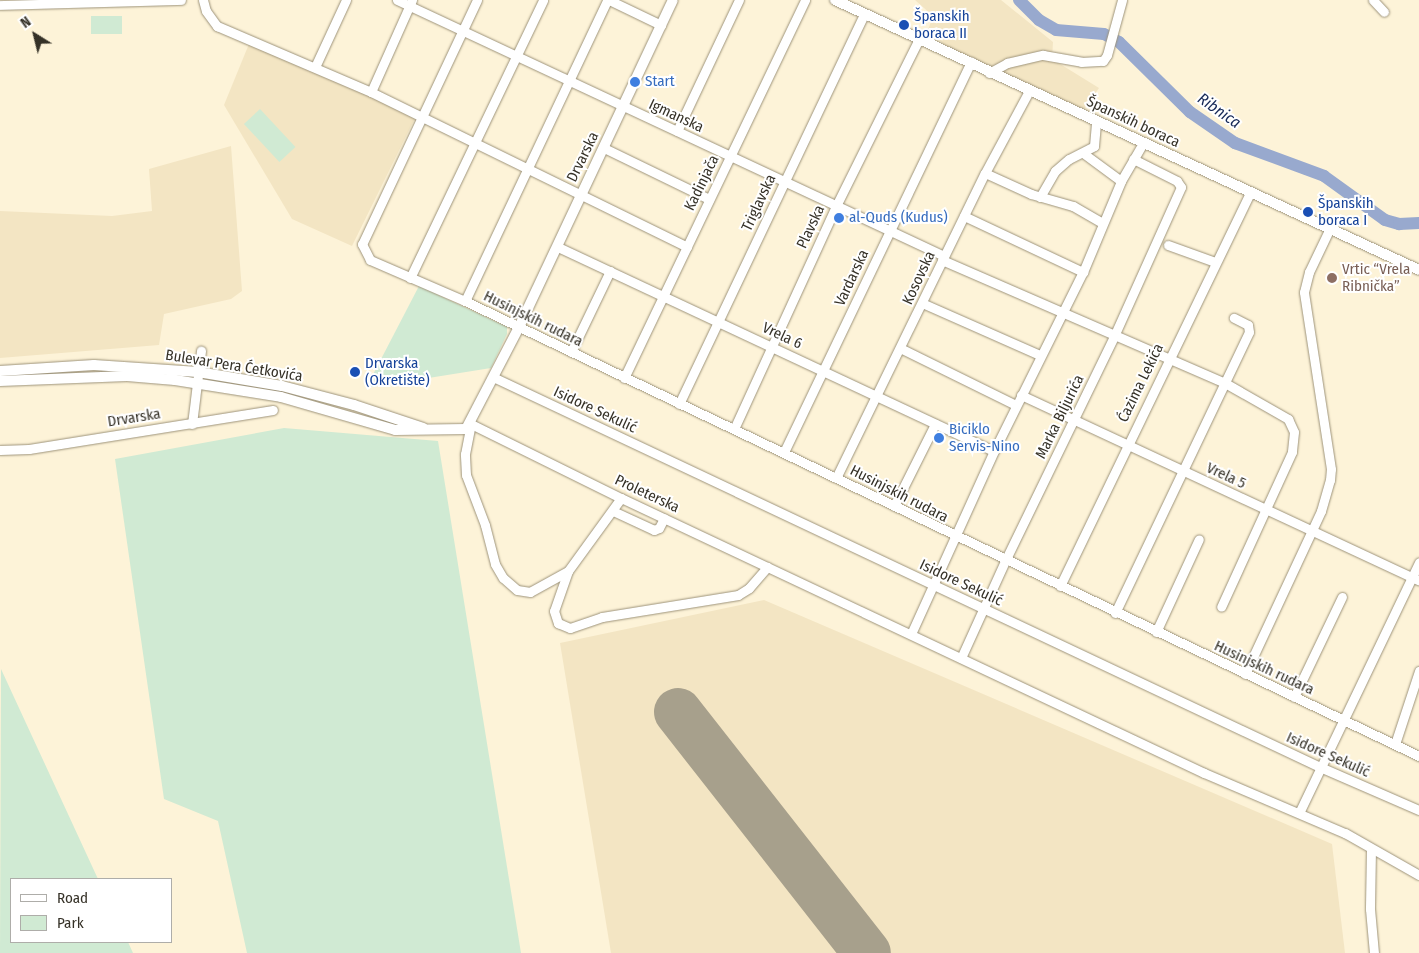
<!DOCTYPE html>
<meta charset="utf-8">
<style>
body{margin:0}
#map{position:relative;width:1419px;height:953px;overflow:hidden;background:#fdf3d8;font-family:"Fira Sans Condensed",sans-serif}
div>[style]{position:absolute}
.built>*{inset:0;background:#f3e5c3}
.green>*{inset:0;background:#d0ead3;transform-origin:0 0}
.river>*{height:12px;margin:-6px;padding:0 6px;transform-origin:6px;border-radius:6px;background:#98a9ce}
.runway>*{height:48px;margin:-24px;padding:0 24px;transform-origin:24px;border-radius:24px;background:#a7a08c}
.roads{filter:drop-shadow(0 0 1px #9d937a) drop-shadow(0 0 1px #9d937a)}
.minor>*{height:9px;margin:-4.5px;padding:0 4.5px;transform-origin:4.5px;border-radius:4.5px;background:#fff}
.major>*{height:10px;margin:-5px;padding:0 5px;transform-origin:5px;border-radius:5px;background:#fff}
.dots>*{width:14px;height:14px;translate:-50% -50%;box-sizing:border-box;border:2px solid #fff;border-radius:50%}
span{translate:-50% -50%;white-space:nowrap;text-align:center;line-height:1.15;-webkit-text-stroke:4px #fff;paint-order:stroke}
.transit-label{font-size:15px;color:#164399}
.left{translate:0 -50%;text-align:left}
.shop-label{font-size:15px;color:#366cbe}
.street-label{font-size:15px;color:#353127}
.education-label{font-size:15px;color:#785e54}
.water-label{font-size:16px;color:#152856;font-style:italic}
.legend{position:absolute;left:10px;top:878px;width:162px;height:65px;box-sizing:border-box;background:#fff;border:1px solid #aeada9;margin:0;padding:6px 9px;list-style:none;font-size:15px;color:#353127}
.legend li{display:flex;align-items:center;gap:10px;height:25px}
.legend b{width:25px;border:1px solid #aeada9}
.north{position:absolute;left:10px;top:10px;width:50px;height:50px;-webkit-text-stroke:4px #fff;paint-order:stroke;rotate:324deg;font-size:14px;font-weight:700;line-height:20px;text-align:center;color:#353127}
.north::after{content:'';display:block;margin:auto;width:18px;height:22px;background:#353127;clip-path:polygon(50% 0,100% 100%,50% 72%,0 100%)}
</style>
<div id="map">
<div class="built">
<i style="clip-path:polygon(915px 0,1001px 0,1053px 42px,1052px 59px,1099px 88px,1082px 112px,947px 47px,928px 30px,933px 16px)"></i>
<i style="clip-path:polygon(251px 39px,416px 116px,352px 246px,292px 219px,224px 105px)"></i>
<i style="clip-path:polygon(231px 146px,242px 291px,231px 299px,164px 314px,159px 345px,0 358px,0 211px,112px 216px,152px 211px,149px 169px)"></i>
<i style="clip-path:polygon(764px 600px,1332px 844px,1345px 953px,611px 953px,560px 643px)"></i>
</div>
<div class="green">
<i style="left:91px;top:16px;width:31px;height:18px"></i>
<i style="left:260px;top:109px;width:52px;height:22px;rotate:47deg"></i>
<i style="clip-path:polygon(419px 286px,507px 327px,507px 334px,491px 368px,366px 388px)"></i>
<i style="clip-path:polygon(284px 428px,438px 441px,521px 953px,247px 953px,218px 821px,164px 799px,115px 459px)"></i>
<i style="clip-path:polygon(1px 669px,98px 879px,11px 879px,11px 942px,128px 942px,133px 953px,0 953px)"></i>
</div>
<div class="river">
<i style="left:1019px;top:0;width:28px;rotate:45deg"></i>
<i style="left:1039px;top:20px;width:20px;rotate:30deg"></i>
<i style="left:1056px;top:30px;width:48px;rotate:4.8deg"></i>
<i style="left:1104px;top:34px;width:17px;rotate:28deg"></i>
<i style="left:1119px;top:42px;width:100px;rotate:44.6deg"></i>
<i style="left:1190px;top:112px;width:55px;rotate:34.6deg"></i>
<i style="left:1235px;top:143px;width:95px;rotate:20.3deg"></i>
<i style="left:1324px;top:176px;width:75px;rotate:35.8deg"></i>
<i style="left:1385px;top:220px;width:15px;rotate:16deg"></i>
<i style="left:1399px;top:224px;width:20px;rotate:-3deg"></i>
</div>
<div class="runway">
<i style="left:678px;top:712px;width:306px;rotate:51.9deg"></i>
</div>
<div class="roads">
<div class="minor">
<i style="left:203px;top:0;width:11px;rotate:75deg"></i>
<i style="left:206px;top:11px;width:19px;rotate:54deg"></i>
<i style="left:217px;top:26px;width:168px;rotate:23.2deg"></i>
<i style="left:371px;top:92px;width:352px;rotate:26.1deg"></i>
<i style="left:397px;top:0;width:604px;rotate:25.08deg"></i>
<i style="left:477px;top:0;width:270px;rotate:115.2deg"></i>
<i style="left:362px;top:244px;width:18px;rotate:63deg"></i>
<i style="left:370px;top:260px;width:103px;rotate:23.3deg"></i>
<i style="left:465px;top:301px;width:1057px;rotate:25.5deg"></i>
<i style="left:609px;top:0;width:58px;rotate:25.7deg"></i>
<i style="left:1373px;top:0;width:16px;rotate:47deg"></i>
<i style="left:0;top:5px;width:181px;rotate:-1.6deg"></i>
<i style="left:315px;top:67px;width:74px;rotate:-65.2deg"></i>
<i style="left:989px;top:73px;width:21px;rotate:-29deg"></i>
<i style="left:1007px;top:63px;width:37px;rotate:-13deg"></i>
<i style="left:1043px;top:55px;width:39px;rotate:10deg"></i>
<i style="left:1081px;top:62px;width:22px;rotate:-3deg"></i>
<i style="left:1103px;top:61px;width:7px;rotate:-56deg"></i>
<i style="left:1107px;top:55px;width:57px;rotate:-74.7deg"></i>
<i style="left:371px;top:92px;width:101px;rotate:-66deg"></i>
<i style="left:677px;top:131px;width:145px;rotate:-64.7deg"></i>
<i style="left:604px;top:148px;width:117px;rotate:25.9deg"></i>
<i style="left:1083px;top:153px;width:47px;rotate:36.4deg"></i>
<i style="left:985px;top:173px;width:51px;rotate:24.5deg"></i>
<i style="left:1031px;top:194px;width:44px;rotate:15.9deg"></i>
<i style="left:1073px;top:206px;width:34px;rotate:30deg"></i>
<i style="left:1040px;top:197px;width:30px;rotate:-60deg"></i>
<i style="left:1055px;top:171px;width:18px;rotate:-41deg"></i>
<i style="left:1069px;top:159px;width:28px;rotate:-27deg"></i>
<i style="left:1094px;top:146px;width:25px;rotate:-85deg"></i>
<i style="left:964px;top:216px;width:132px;rotate:25.2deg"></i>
<i style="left:1168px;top:245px;width:50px;rotate:19.9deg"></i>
<i style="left:558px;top:247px;width:481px;rotate:25.1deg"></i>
<i style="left:942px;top:260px;width:309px;rotate:23.5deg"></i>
<i style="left:1225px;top:383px;width:73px;rotate:29.7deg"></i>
<i style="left:1288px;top:419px;width:14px;rotate:65deg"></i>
<i style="left:1294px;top:432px;width:20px;rotate:96deg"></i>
<i style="left:1292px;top:452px;width:170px;rotate:114.6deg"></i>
<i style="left:410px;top:278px;width:308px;rotate:-64.4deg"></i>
<i style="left:465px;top:301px;width:333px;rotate:-64.7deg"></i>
<i style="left:922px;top:303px;width:129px;rotate:23.8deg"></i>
<i style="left:900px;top:348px;width:129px;rotate:26.2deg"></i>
<i style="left:571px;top:352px;width:90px;rotate:-64.3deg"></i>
<i style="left:493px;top:377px;width:914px;rotate:25.25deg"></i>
<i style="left:1320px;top:767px;width:108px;rotate:23.5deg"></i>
<i style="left:624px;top:378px;width:419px;rotate:-64.4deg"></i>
<i style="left:1021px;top:395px;width:439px;rotate:25deg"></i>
<i style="left:679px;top:404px;width:432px;rotate:-64.6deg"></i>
<i style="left:192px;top:424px;width:74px;rotate:-83deg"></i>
<i style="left:734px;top:429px;width:245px;rotate:-65.4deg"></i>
<i style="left:836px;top:206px;width:186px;rotate:-63.6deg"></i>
<i style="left:0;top:450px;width:29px;rotate:-2deg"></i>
<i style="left:29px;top:449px;width:247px;rotate:-9.1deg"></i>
<i style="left:784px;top:452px;width:433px;rotate:-64.4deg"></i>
<i style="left:836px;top:478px;width:339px;rotate:-64deg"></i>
<i style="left:985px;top:173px;width:93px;rotate:-61.8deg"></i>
<i style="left:621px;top:498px;width:90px;rotate:126deg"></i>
<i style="left:568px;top:571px;width:43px;rotate:151.1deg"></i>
<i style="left:530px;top:592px;width:13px;rotate:-171deg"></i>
<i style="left:517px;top:590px;width:18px;rotate:-139deg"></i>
<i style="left:503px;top:578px;width:16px;rotate:-120deg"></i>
<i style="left:495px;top:564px;width:40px;rotate:-104.4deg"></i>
<i style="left:485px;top:525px;width:53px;rotate:-110.8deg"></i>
<i style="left:466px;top:475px;width:21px;rotate:-93deg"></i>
<i style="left:465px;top:454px;width:31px;rotate:-79deg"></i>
<i style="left:471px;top:424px;width:167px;rotate:26.3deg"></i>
<i style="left:621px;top:498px;width:645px;rotate:25.25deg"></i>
<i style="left:1204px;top:773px;width:153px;rotate:23.1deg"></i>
<i style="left:1345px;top:833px;width:85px;rotate:29.6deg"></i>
<i style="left:894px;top:506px;width:92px;rotate:-63.4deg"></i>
<i style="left:613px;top:511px;width:45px;rotate:24.9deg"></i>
<i style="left:654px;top:530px;width:5px;rotate:-22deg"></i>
<i style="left:659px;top:528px;width:11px;rotate:-63deg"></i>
<i style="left:568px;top:571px;width:42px;rotate:109.3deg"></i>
<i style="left:554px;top:611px;width:13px;rotate:72deg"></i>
<i style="left:558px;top:623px;width:13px;rotate:23deg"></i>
<i style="left:570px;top:628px;width:34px;rotate:-19deg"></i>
<i style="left:602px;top:617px;width:138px;rotate:-9.2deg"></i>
<i style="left:738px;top:595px;width:13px;rotate:-32deg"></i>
<i style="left:749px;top:588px;width:28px;rotate:-49deg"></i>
<i style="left:1060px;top:586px;width:437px;rotate:-64.2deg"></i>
<i style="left:1115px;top:613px;width:311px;rotate:-64.5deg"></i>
<i style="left:1249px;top:332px;width:7px;rotate:-98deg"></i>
<i style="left:1248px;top:325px;width:16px;rotate:-153deg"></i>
<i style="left:1156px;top:632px;width:102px;rotate:-65.2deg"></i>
<i style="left:911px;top:634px;width:201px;rotate:-65.6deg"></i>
<i style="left:994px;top:451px;width:200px;rotate:-63.6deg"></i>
<i style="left:1083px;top:272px;width:99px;rotate:-67.3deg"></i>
<i style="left:1121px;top:181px;width:44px;rotate:-59.9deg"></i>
<i style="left:961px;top:658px;width:107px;rotate:-65.6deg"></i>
<i style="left:1005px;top:561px;width:252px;rotate:-64.1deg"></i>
<i style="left:1115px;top:334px;width:161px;rotate:-65.8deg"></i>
<i style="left:1181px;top:187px;width:7px;rotate:-124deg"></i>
<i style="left:1177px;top:181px;width:49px;rotate:-153.4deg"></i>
<i style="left:1245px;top:674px;width:180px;rotate:-65deg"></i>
<i style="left:1321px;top:511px;width:32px;rotate:-74deg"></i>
<i style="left:1330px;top:480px;width:11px;rotate:-85deg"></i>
<i style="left:1331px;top:469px;width:179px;rotate:-98.7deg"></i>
<i style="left:1304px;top:292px;width:21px;rotate:-76deg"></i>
<i style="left:1309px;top:272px;width:47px;rotate:-64.5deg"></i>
<i style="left:1294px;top:697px;width:111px;rotate:-64.4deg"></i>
<i style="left:1395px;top:744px;width:77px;rotate:-71.8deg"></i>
<i style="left:1299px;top:813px;width:278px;rotate:-64.4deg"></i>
<i style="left:1371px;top:849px;width:60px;rotate:91deg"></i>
<i style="left:1370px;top:909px;width:44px;rotate:84.8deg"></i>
</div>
<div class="major">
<i style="left:835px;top:0;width:643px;rotate:24.81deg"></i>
<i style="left:0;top:371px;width:94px;rotate:-3.7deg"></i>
<i style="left:94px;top:365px;width:104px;rotate:3.9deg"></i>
<i style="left:198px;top:372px;width:85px;rotate:9.5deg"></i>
<i style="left:282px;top:386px;width:74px;rotate:14.8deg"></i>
<i style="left:354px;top:405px;width:73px;rotate:18.4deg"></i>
<i style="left:0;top:381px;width:127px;rotate:-2.3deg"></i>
<i style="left:127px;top:376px;width:48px;rotate:4.8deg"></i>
<i style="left:175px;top:380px;width:107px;rotate:9.1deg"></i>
<i style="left:281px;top:397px;width:119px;rotate:16.1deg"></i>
<i style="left:395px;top:430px;width:71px;rotate:-0.8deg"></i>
<i style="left:466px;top:429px;width:115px;rotate:-62.5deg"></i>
<i style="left:519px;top:327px;width:361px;rotate:-64.8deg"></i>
</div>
</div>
<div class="dots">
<i style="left:904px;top:25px;background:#1a4fb4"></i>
<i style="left:635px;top:82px;background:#3f7fe0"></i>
<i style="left:1308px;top:212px;background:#1a4fb4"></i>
<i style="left:839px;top:218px;background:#3f7fe0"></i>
<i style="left:1332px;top:278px;background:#8d6e63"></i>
<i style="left:355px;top:372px;background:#1a4fb4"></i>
<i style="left:939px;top:438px;background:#3f7fe0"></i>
</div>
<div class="transit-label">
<span class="left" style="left:914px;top:25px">Španskih<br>boraca II</span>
<span class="left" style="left:1318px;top:212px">Španskih<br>boraca I</span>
<span class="left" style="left:365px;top:372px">Drvarska<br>(Okretište)</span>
</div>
<div class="shop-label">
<span class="left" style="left:645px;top:82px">Start</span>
<span class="left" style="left:849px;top:218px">al-Quds (Kudus)</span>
<span class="left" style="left:949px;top:438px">Biciklo<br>Servis-Nino</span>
</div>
<div class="street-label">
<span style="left:676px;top:116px;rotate:25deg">Igmanska</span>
<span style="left:1133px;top:122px;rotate:25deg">Španskih boraca</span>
<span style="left:583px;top:157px;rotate:-64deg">Drvarska</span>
<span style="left:702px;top:183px;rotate:-64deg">Kadinjača</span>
<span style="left:759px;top:203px;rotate:-65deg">Triglavska</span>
<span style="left:811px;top:227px;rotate:-65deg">Plavska</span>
<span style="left:852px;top:278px;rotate:-65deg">Vardarska</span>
<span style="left:919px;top:278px;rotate:-65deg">Kosovska</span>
<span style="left:533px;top:319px;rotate:26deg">Husinjskih rudara</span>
<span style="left:782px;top:336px;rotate:25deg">Vrela 6</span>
<span style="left:234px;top:366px;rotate:9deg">Bulevar Pera Ćetkovića</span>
<span style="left:1141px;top:383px;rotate:-64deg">Ćazima Lekića</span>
<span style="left:595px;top:410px;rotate:25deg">Isidore Sekulić</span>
<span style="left:1060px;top:417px;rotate:-64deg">Marka Biljurića</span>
<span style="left:134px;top:418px;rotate:-9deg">Drvarska</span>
<span style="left:1226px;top:476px;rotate:25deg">Vrela 5</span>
<span style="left:647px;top:494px;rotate:25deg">Proleterska</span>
<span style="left:899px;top:494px;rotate:27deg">Husinjskih rudara</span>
<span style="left:961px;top:583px;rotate:25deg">Isidore Sekulić</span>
<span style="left:1264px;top:668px;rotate:25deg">Husinjskih rudara</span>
<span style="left:1328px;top:755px;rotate:24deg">Isidore Sekulić</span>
</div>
<div class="education-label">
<span class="left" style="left:1342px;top:278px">Vrtic “Vrela<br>Ribnička”</span>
</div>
<div class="water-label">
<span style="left:1219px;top:111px;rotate:35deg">Ribnica</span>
</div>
<ul class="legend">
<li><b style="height:6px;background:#fff"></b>Road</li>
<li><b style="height:14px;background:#d0ead3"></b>Park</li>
</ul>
<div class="north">N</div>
</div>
